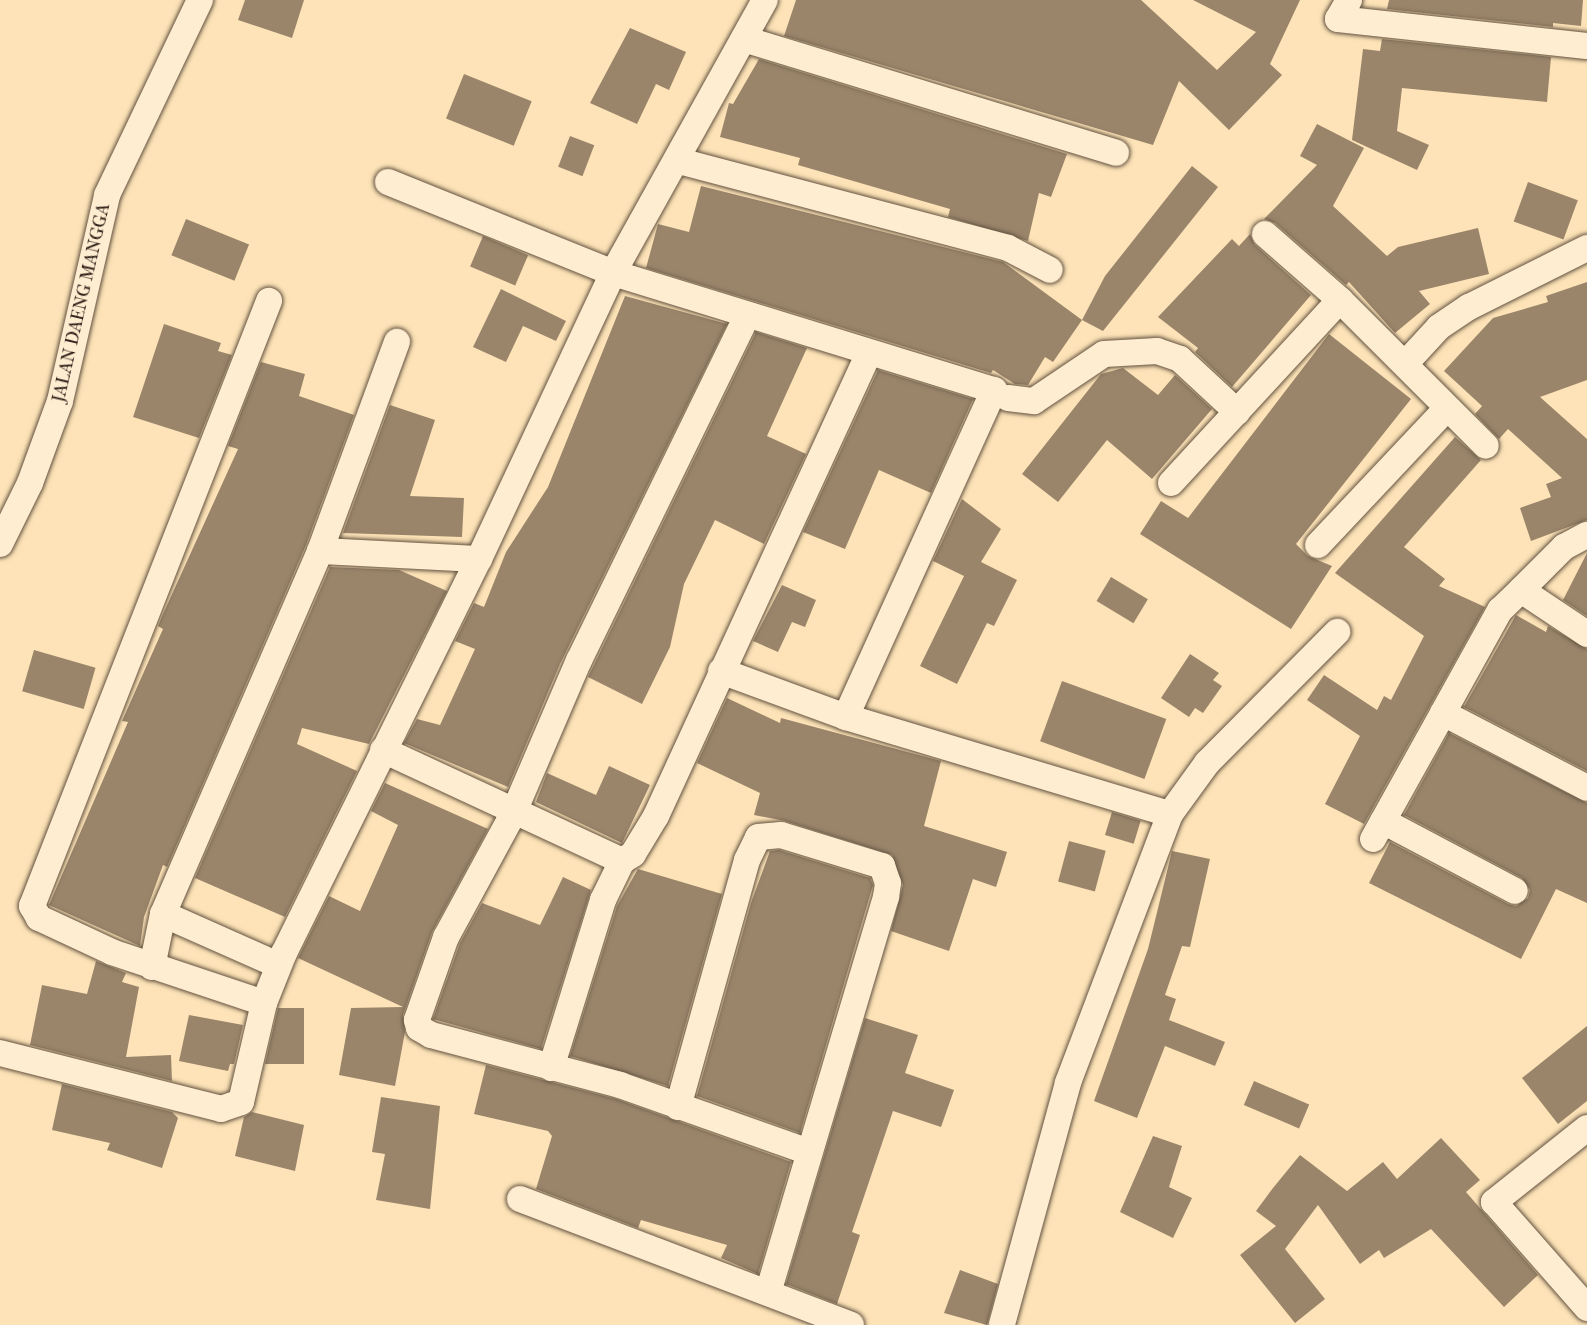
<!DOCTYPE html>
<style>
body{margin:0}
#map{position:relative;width:1587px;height:1325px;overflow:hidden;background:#fde3b7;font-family:"IM FELL French Canon",serif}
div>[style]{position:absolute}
.building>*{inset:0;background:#9a856b;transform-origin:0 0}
.roads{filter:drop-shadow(0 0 2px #625140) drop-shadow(0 0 2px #625140)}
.minor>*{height:26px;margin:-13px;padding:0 13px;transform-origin:13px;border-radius:13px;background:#feedd0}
span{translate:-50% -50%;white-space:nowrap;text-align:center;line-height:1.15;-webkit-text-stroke:5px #feedd0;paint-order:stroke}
.street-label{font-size:18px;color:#2f2019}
</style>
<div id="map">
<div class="building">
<i style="clip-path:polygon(245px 0,304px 0,292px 38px,238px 20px)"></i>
<i style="clip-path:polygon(796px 0,1141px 0,1217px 70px,1256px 32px,1193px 0,1300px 0,1270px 64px,1282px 75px,1229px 130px,1179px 81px,1153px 145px,784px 36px)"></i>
<i style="clip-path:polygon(1389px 0,1583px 0,1581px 26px,1553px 23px,1553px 27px,1387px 9px)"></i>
<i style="clip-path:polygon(630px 28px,686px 52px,669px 90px,656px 84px,637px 124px,590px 103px)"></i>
<i style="clip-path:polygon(1382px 39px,1551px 57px,1547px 102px,1402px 88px,1397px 131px,1429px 145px,1417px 170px,1352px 140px,1363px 49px,1380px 51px)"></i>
<i style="clip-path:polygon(759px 59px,1067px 154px,1051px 197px,1039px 193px,1028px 241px,948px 217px,950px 209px,798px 165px,800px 158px,720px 137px,729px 103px,733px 104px)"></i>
<i style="left:464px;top:74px;width:73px;height:48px;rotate:22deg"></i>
<i style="clip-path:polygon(1317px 124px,1364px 148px,1333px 206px,1387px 256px,1398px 247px,1478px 228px,1489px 274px,1419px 291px,1430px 304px,1395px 333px,1349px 282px,1346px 285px,1275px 223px,1264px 219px,1317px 165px,1300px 156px)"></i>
<i style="left:570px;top:136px;width:26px;height:33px;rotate:21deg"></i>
<i style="clip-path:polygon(1192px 166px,1218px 187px,1103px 331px,1082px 320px,1105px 276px)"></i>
<i style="left:1528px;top:182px;width:53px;height:42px;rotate:20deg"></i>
<i style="clip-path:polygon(701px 186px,1003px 262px,1082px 320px,1053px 362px,1045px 357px,1028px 385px,1015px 384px,993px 370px,991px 373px,646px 268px,658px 224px,689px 232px)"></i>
<i style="left:186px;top:219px;width:68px;height:39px;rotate:22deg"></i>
<i style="clip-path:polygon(1250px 234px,1255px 245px,1311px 295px,1232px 387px,1195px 352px,1198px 348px,1158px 317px,1232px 239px,1239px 246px)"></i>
<i style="left:483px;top:236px;width:49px;height:33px;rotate:23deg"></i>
<i style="clip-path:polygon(1587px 282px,1587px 380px,1540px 397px,1587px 439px,1587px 520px,1531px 541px,1520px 508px,1551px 497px,1546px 484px,1562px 478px,1508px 429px,1499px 439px,1475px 414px,1482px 406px,1444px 371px,1493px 318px,1548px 302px,1546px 296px)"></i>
<i style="clip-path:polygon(501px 289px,566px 321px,556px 341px,523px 326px,506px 362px,473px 347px)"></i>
<i style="clip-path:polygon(625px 296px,727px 324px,560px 664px,508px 787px,404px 743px,417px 719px,440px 725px,475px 649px,455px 641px,474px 603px,484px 607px,506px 552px,548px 487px)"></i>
<i style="clip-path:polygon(164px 324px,221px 343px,218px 351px,232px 355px,199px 438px,133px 417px)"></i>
<i style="clip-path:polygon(756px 332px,807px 348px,767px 436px,806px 454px,764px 544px,715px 520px,684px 584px,670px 647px,642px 704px,588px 677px)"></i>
<i style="clip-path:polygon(1329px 334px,1411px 399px,1296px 544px,1308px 556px,1332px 566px,1291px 629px,1140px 534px,1161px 501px,1188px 518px)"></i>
<i style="clip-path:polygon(261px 362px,305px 374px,299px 396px,354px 415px,306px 545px,167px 867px,163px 865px,144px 917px,140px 946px,49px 905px,128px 722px,122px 721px,163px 629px,158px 626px,163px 614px,238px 449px,228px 446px)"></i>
<i style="clip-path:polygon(1123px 368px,1158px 395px,1175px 375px,1212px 409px,1152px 479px,1107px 440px,1058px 502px,1022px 474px,1101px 374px)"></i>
<i style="clip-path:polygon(878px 370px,973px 399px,931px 493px,879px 470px,845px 549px,803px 532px)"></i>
<i style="clip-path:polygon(390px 405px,435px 420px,410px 496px,464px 498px,462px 537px,343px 533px)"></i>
<i style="clip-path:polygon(1455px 437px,1481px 460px,1404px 547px,1445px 579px,1439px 586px,1485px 607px,1364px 824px,1325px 804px,1360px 736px,1307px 700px,1324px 675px,1377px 710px,1384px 696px,1391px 700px,1424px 636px,1335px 573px)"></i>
<i style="clip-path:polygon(962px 499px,1001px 529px,981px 562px,1017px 580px,994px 626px,987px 623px,957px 684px,920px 666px,964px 576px,933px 561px)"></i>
<i style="clip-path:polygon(1587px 553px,1587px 616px,1563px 600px)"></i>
<i style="clip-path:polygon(330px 567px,399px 570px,447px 591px,369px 744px,302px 728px,297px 744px,357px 771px,285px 917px,195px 878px)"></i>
<i style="left:1111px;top:577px;width:43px;height:28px;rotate:31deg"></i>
<i style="clip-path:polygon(782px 585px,816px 600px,805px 627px,792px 622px,778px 652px,753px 641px)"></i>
<i style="clip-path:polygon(1516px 615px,1546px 632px,1548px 626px,1587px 649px,1587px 771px,1464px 707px)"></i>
<i style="left:34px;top:650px;width:64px;height:43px;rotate:16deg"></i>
<i style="clip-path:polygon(1190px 654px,1219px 673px,1213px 680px,1222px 686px,1203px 713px,1195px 708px,1189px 717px,1161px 698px)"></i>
<i style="left:1062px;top:681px;width:111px;height:64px;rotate:20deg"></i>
<i style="clip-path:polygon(727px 698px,780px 723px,781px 718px,941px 761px,924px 826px,1007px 852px,996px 887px,973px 879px,949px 951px,891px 931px,903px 885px,892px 855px,785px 821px,754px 815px,760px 793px,697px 763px)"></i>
<i style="clip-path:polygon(1449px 733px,1587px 803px,1587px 903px,1556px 889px,1521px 959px,1369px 883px,1390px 842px,1508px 904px,1516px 906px,1528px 898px,1530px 890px,1522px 878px,1404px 815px)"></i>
<i style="clip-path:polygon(609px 766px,650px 785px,622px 843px,536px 802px,547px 773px,596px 795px)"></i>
<i style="clip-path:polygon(385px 783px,488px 829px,432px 932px,403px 1015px,405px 1032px,395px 1086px,339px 1075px,351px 1008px,403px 1007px,298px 958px,329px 896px,360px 911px,398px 825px,371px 811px)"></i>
<i style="left:1112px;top:812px;width:30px;height:24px;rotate:17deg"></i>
<i style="left:1069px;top:841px;width:38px;height:42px;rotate:15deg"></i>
<i style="clip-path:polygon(779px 850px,870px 878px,873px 885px,800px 1133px,697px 1096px,751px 903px,770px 851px)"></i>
<i style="clip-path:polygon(1172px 851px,1210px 859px,1190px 947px,1182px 946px,1165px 995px,1176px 999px,1169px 1020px,1225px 1042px,1215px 1066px,1165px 1046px,1137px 1118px,1094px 1101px,1148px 949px)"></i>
<i style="clip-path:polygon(638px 869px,722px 894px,668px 1086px,570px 1056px,617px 906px)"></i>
<i style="clip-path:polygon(563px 877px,591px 890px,541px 1049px,433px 1019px,460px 943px,482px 903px,540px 925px)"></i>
<i style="clip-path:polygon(96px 961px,126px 973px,122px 982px,139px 987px,126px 1057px,171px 1055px,172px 1081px,30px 1045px,42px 985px,87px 994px)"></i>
<i style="clip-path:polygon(278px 1008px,304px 1008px,304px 1064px,265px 1064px)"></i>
<i style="clip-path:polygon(189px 1015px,243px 1025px,234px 1064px,230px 1064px,228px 1071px,179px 1061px)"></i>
<i style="clip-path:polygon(865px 1018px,918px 1035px,905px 1073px,954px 1090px,941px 1127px,893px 1111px,852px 1232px,860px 1235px,837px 1304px,786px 1284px)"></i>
<i style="clip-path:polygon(1587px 1026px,1587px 1101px,1558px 1124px,1522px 1078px)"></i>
<i style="clip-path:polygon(486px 1065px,616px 1099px,791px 1162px,758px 1274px,721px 1258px,727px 1245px,641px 1220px,638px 1228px,536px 1189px,552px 1136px,548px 1131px,474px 1114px)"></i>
<i style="left:1254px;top:1081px;width:60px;height:26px;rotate:23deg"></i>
<i style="clip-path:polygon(62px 1084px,172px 1112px,178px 1118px,162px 1168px,107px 1150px,110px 1143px,52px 1130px)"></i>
<i style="clip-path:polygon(381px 1097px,440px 1106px,430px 1209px,376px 1200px,385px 1154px,372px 1152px)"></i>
<i style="clip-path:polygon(252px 1112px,304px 1125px,295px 1171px,235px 1156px,244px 1117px)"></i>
<i style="clip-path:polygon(1153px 1136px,1182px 1146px,1169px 1187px,1192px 1198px,1173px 1238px,1120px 1212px)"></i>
<i style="clip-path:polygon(1441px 1138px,1480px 1180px,1466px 1192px,1538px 1275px,1504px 1307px,1431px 1229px,1384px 1258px,1379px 1250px,1360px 1264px,1318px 1205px,1285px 1249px,1325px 1299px,1295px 1323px,1240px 1255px,1276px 1226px,1256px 1211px,1273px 1188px,1300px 1155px,1347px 1191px,1383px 1162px,1397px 1179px)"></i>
<i style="clip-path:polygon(960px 1270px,998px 1284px,987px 1325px,944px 1313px)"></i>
</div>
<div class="roads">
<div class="minor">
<i style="left:1349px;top:0;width:22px;rotate:120deg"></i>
<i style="left:1338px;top:19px;width:250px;rotate:6.2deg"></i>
<i style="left:744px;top:39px;width:389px;rotate:17deg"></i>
<i style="left:679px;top:161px;width:340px;rotate:14.8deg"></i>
<i style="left:1008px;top:248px;width:47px;rotate:27.6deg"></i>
<i style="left:388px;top:182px;width:243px;rotate:22deg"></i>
<i style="left:613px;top:273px;width:399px;rotate:17.1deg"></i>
<i style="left:994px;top:390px;width:359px;rotate:114.4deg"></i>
<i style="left:846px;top:717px;width:338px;rotate:16.7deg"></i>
<i style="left:1170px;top:814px;width:288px;rotate:110.8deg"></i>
<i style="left:1068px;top:1083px;width:251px;rotate:105.3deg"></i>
<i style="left:1265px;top:234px;width:100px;rotate:41.3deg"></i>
<i style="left:1340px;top:300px;width:206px;rotate:45deg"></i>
<i style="left:747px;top:316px;width:383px;rotate:116deg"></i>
<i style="left:579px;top:660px;width:165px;rotate:113.2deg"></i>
<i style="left:514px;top:812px;width:142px;rotate:118.5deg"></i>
<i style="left:446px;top:937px;width:88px;rotate:109.3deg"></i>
<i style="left:417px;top:1020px;width:8px;rotate:76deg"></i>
<i style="left:419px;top:1028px;width:14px;rotate:30deg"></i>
<i style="left:431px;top:1035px;width:196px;rotate:14.8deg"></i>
<i style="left:620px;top:1085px;width:201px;rotate:19.5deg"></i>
<i style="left:1405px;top:364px;width:50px;rotate:-47.4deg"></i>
<i style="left:1439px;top:327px;width:36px;rotate:-34deg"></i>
<i style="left:1469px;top:307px;width:132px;rotate:-26.6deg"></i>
<i style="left:1008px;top:398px;width:26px;rotate:7deg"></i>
<i style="left:1034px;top:401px;width:84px;rotate:-33.9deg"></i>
<i style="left:1104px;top:354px;width:53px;rotate:-3.2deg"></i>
<i style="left:1157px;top:351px;width:24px;rotate:19deg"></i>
<i style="left:1180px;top:359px;width:78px;rotate:42.9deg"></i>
<i style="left:1171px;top:483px;width:249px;rotate:-47.3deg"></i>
<i style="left:0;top:544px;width:68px;rotate:-63.8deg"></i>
<i style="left:30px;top:483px;width:87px;rotate:-69.9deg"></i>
<i style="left:60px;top:401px;width:211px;rotate:-77.1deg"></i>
<i style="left:107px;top:195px;width:216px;rotate:-64.5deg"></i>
<i style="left:1318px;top:545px;width:185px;rotate:-46.7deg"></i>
<i style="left:320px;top:551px;width:159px;rotate:2.9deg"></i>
<i style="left:1521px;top:590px;width:61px;rotate:-45deg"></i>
<i style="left:1564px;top:547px;width:26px;rotate:-28deg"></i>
<i style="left:1587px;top:634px;width:79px;rotate:-146.3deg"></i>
<i style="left:1521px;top:590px;width:29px;rotate:136deg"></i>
<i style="left:1500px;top:610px;width:118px;rotate:119deg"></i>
<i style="left:1443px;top:713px;width:162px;rotate:27.5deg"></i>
<i style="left:721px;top:671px;width:133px;rotate:20.2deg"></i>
<i style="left:383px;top:750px;width:264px;rotate:24.9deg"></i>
<i style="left:1170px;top:814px;width:63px;rotate:-54deg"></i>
<i style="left:1207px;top:763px;width:185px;rotate:-45.2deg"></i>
<i style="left:1383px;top:821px;width:149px;rotate:27.9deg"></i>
<i style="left:1373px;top:839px;width:144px;rotate:-60.9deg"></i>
<i style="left:163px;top:914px;width:126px;rotate:23.9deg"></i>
<i style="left:152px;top:967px;width:54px;rotate:-78.3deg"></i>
<i style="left:163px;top:914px;width:395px;rotate:-66.6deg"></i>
<i style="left:320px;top:551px;width:223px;rotate:-69.8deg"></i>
<i style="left:264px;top:1003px;width:160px;rotate:-161.5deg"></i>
<i style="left:112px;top:952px;width:81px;rotate:-155deg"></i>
<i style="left:39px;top:918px;width:14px;rotate:-120deg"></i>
<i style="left:32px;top:906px;width:650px;rotate:-68.61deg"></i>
<i style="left:0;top:1053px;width:228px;rotate:14.2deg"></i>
<i style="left:221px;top:1109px;width:21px;rotate:-19deg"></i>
<i style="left:241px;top:1102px;width:102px;rotate:-76.9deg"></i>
<i style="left:264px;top:1003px;width:54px;rotate:-68.2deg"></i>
<i style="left:284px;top:953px;width:440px;rotate:-63.7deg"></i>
<i style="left:479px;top:559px;width:316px;rotate:-64.9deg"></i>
<i style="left:613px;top:273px;width:312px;rotate:-60.9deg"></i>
<i style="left:551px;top:1068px;width:176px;rotate:-72.8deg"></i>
<i style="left:603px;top:900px;width:43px;rotate:-64deg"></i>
<i style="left:622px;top:861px;width:13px;rotate:-32deg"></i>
<i style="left:633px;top:854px;width:44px;rotate:-58.8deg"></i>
<i style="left:656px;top:816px;width:507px;rotate:-65.3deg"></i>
<i style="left:678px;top:1107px;width:256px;rotate:-74.4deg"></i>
<i style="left:747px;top:860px;width:25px;rotate:-64deg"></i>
<i style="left:758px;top:837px;width:23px;rotate:-5deg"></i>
<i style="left:781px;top:835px;width:106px;rotate:17.1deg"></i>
<i style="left:882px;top:866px;width:18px;rotate:71deg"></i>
<i style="left:888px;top:883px;width:14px;rotate:98deg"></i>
<i style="left:886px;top:897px;width:412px;rotate:106.6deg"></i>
<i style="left:1587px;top:1128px;width:119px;rotate:141.5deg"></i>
<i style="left:1494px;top:1202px;width:141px;rotate:48.7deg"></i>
<i style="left:520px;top:1199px;width:354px;rotate:20.8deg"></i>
</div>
</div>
<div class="street-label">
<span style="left:82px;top:303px;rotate:-77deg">JALAN DAENG MANGGA</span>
</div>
</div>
